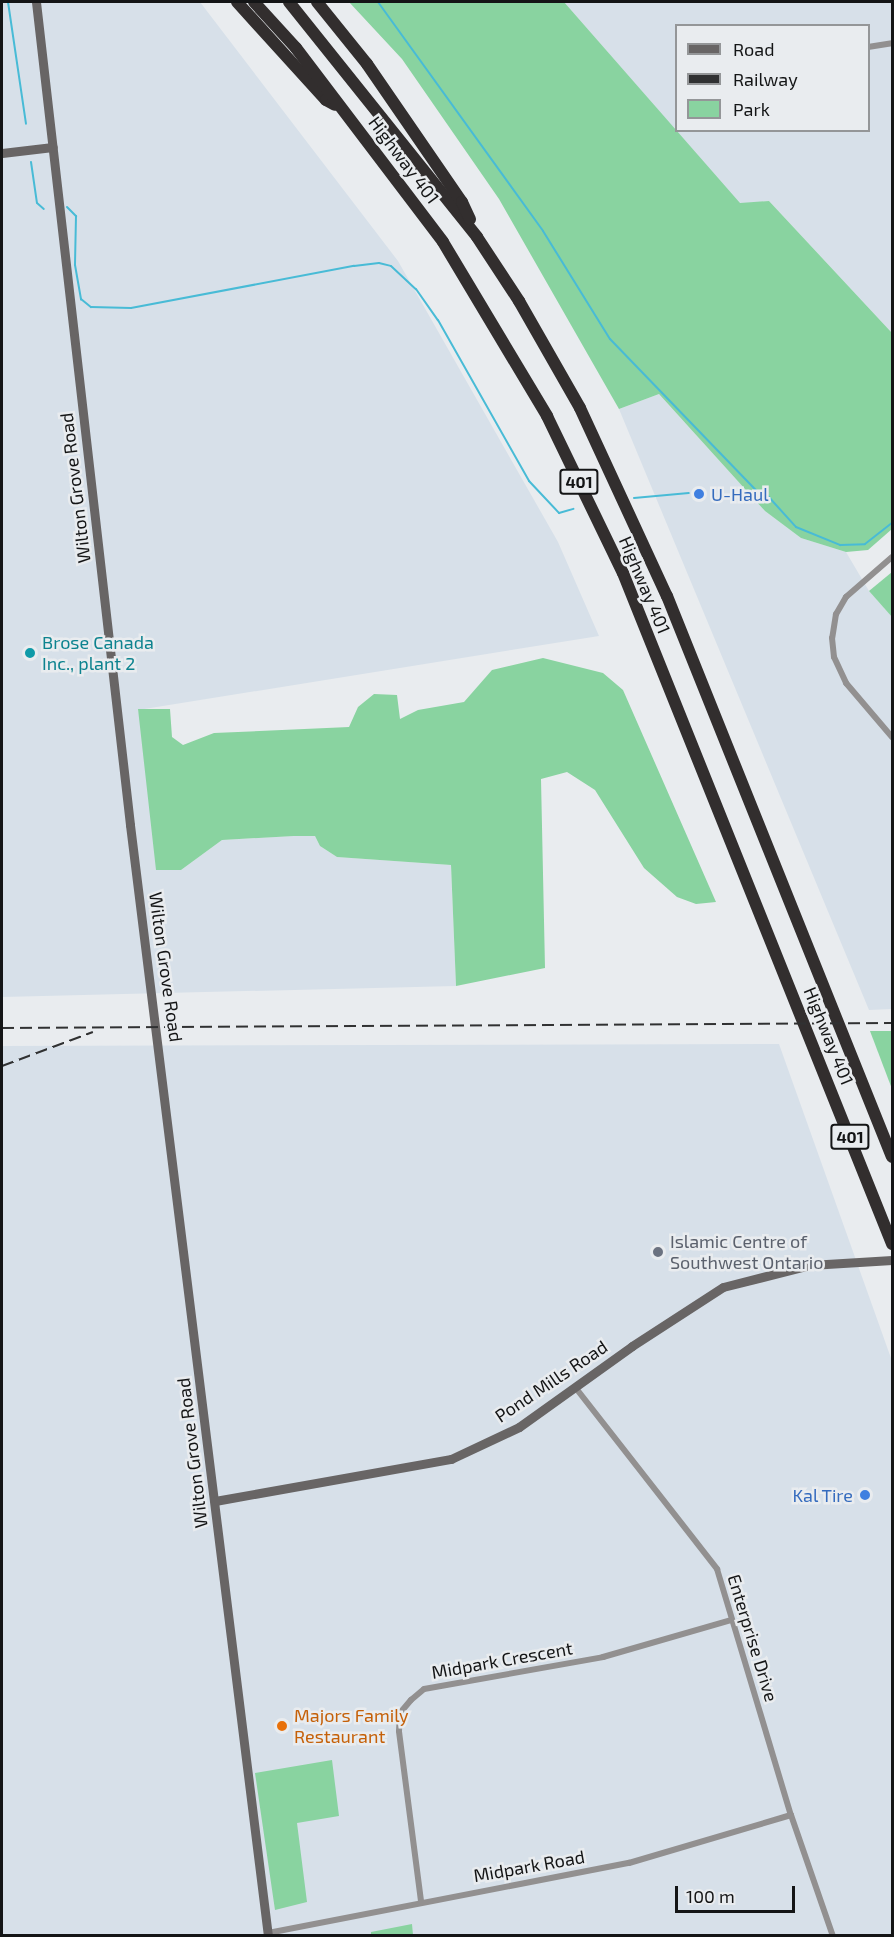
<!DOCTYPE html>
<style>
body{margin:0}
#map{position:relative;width:894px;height:1937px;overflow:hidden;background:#e9ecef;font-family:"Exo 2",sans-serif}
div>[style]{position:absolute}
.built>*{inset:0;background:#d7e0e9}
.green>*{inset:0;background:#89d3a0}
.stream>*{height:2px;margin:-1px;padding:0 1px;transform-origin:1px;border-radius:1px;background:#48bbd6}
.street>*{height:6px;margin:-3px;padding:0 3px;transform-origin:3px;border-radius:3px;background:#929090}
.secondary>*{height:9px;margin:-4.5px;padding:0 4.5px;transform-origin:4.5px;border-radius:4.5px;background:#686565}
.highway>*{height:12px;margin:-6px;padding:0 6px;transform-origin:6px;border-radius:6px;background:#322e2e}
.rail>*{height:2px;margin-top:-1px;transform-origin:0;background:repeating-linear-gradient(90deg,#303132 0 12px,transparent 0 18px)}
.dots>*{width:16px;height:16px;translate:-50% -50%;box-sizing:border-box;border:3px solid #e9ecef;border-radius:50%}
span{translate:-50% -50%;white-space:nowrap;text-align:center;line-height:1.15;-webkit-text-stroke:5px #e9ecef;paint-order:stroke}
.shield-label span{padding:2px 4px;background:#e9ecef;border:2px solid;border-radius:4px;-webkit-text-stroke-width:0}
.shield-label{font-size:16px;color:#141516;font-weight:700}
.street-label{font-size:18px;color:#141516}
.shop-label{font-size:18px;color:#366cbe}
.left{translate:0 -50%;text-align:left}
.right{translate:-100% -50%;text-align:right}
.culture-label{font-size:18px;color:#0d838f}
.worship-label{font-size:18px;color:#5b616d}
.food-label{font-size:18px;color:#c56008}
.frame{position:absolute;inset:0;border:3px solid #141516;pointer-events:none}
.legend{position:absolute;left:675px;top:24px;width:195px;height:108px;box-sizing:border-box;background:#e9ecef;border:2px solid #949698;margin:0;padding:8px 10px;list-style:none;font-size:18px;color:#141516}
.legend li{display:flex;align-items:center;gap:12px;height:30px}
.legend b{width:30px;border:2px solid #949698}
.scale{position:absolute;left:675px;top:1886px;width:120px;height:27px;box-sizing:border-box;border:3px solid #141516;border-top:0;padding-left:8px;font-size:18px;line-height:21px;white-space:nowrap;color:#141516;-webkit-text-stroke:4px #e9ecef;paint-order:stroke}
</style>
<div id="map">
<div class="built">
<i style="clip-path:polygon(2px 2px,200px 2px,398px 261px,558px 542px,599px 636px,138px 710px,181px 870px,222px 840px,294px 836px,315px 836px,320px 846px,337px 857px,451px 865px,456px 986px,2px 997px)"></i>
<i style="clip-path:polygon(evenodd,564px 2px,892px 2px,892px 333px,769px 201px,740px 204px,564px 2px,676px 26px,868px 26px,868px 130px,676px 130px,676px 26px)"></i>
<i style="clip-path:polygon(659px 394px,765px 511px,801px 538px,846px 552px,869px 591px,892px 617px,892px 1009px,869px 1010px,619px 409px)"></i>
<i style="clip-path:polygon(779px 1044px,892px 1361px,892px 1935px,2px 1935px,2px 1046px)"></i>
</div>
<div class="green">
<i style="clip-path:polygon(349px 2px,564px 2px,740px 203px,769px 201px,892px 333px,892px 529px,868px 550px,846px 552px,801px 538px,765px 511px,659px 394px,619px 409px,499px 199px,402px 59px)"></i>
<i style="clip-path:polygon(892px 572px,892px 617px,869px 591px)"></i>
<i style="clip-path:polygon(543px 658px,603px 673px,623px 690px,716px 902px,696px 904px,677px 897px,644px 868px,595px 790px,567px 772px,541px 779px,545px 968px,456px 986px,451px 865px,337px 857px,320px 846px,315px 836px,294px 836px,222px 840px,181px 870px,156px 870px,138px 709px,170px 709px,172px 737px,183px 745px,214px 733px,349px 727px,358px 707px,374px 694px,397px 695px,400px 719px,418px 710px,464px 702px,492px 670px)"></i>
<i style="clip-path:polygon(870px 1031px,892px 1031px,892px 1089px)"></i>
<i style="clip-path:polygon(332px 1760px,339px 1816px,297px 1823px,307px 1902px,275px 1910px,255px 1773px)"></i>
<i style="clip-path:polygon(412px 1924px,413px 1935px,371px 1935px,371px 1932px)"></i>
</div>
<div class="stream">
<i style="left:8px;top:2px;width:123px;rotate:81.6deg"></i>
<i style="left:378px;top:2px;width:282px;rotate:54.2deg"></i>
<i style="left:543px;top:231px;width:127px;rotate:58.2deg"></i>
<i style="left:610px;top:339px;width:213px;rotate:46deg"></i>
<i style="left:758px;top:492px;width:9px;rotate:18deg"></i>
<i style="left:767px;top:495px;width:43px;rotate:47.8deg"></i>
<i style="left:796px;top:527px;width:48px;rotate:22.2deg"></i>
<i style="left:840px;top:545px;width:25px;rotate:-2deg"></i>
<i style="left:865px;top:544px;width:34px;rotate:-38deg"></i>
<i style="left:31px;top:162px;width:41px;rotate:81.7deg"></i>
<i style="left:37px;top:203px;width:9px;rotate:41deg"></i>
<i style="left:67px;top:207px;width:13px;rotate:45deg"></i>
<i style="left:76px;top:216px;width:49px;rotate:91.2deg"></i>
<i style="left:75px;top:265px;width:35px;rotate:80deg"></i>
<i style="left:81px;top:299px;width:13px;rotate:39deg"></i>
<i style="left:91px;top:307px;width:40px;rotate:1.4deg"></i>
<i style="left:131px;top:308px;width:227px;rotate:-10.7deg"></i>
<i style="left:354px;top:266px;width:25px;rotate:-7deg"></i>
<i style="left:379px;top:263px;width:12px;rotate:14deg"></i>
<i style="left:391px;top:266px;width:34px;rotate:43deg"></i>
<i style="left:416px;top:289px;width:38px;rotate:55deg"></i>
<i style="left:438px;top:320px;width:185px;rotate:60.5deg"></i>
<i style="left:529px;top:481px;width:44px;rotate:46.8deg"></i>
<i style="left:559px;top:513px;width:15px;rotate:-16deg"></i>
<i style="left:634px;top:498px;width:55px;rotate:-5.2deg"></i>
</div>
<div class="street">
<i style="left:868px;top:47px;width:24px;rotate:-9deg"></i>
<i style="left:892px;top:557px;width:61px;rotate:139deg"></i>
<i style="left:846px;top:597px;width:20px;rotate:120deg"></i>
<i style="left:836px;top:614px;width:24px;rotate:99deg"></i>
<i style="left:832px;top:638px;width:19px;rotate:84deg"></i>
<i style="left:834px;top:657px;width:29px;rotate:65deg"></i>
<i style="left:846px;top:683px;width:71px;rotate:49.6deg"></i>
<i style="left:575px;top:1387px;width:231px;rotate:52deg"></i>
<i style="left:717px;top:1569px;width:257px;rotate:73.3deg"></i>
<i style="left:791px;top:1815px;width:128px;rotate:70.9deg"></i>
<i style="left:421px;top:1901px;width:171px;rotate:-97.4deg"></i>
<i style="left:399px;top:1731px;width:18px;rotate:-87deg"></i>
<i style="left:400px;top:1713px;width:17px;rotate:-50deg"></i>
<i style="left:411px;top:1700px;width:17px;rotate:-40deg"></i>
<i style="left:424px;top:1689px;width:182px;rotate:-10.1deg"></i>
<i style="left:603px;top:1657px;width:133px;rotate:-16.1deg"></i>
<i style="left:268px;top:1933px;width:368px;rotate:-11deg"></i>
<i style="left:629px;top:1863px;width:169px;rotate:-16.5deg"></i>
</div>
<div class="secondary">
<i style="left:36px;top:2px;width:828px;rotate:83.48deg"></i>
<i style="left:130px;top:825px;width:1120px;rotate:82.92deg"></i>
<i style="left:2px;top:153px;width:51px;rotate:-6.7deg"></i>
<i style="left:215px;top:1501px;width:240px;rotate:-10.1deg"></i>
<i style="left:451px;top:1459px;width:75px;rotate:-25.2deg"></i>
<i style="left:519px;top:1427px;width:139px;rotate:-35.6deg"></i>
<i style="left:632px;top:1346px;width:108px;rotate:-33deg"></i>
<i style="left:723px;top:1287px;width:90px;rotate:-14.2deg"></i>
<i style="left:810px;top:1265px;width:82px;rotate:-3.5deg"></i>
</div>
<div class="highway">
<i style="left:237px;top:2px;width:132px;rotate:47.8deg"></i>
<i style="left:326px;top:100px;width:10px;rotate:29deg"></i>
<i style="left:254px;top:2px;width:62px;rotate:47.6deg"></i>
<i style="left:296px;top:48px;width:243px;rotate:52.8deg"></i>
<i style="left:443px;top:242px;width:203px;rotate:59.1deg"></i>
<i style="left:547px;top:416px;width:174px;rotate:64.2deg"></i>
<i style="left:623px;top:573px;width:723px;rotate:68.15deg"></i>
<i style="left:289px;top:2px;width:301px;rotate:51.3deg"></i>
<i style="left:477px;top:237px;width:77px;rotate:56.7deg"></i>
<i style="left:519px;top:301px;width:123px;rotate:60.3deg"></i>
<i style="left:580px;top:408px;width:207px;rotate:65.2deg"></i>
<i style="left:667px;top:596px;width:604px;rotate:68.15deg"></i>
<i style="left:317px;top:2px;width:80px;rotate:51.1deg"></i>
<i style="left:367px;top:64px;width:168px;rotate:55.5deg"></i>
<i style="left:462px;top:202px;width:19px;rotate:65deg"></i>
</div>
<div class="rail">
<i style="left:2px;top:1028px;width:890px;rotate:-0.32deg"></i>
<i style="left:2px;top:1066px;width:97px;rotate:-20.5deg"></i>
</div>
<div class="dots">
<i style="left:699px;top:494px;background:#3f7fe0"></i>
<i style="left:30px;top:653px;background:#0f9aa8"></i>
<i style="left:658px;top:1252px;background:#6b7280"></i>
<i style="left:865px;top:1495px;background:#3f7fe0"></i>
<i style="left:282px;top:1726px;background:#e8710a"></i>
</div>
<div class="shield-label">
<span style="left:579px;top:482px">401</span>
<span style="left:850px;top:1137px">401</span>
</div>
<div class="street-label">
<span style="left:404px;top:160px;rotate:53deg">Highway 401</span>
<span style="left:75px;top:488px;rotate:-97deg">Wilton Grove Road</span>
<span style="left:645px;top:585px;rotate:67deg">Highway 401</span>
<span style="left:166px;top:967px;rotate:82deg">Wilton Grove Road</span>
<span style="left:829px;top:1036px;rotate:68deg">Highway 401</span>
<span style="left:551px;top:1381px;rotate:-34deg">Pond Mills Road</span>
<span style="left:192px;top:1453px;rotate:-97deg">Wilton Grove Road</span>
<span style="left:753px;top:1638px;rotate:73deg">Enterprise Drive</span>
<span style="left:502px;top:1660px;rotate:-10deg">Midpark Crescent</span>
<span style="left:529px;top:1866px;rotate:-10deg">Midpark Road</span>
</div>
<div class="shop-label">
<span class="left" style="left:711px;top:494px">U-Haul</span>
<span class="right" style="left:853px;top:1495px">Kal Tire</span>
</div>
<div class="culture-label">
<span class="left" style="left:42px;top:653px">Brose Canada<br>Inc., plant 2</span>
</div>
<div class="worship-label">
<span class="left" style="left:670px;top:1252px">Islamic Centre of<br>Southwest Ontario</span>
</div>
<div class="food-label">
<span class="left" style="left:294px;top:1726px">Majors Family<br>Restaurant</span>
</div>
<div class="frame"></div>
<ul class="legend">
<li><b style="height:8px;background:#686565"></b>Road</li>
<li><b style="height:8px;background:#303132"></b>Railway</li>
<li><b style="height:16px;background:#89d3a0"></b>Park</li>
</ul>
<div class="scale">100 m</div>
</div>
